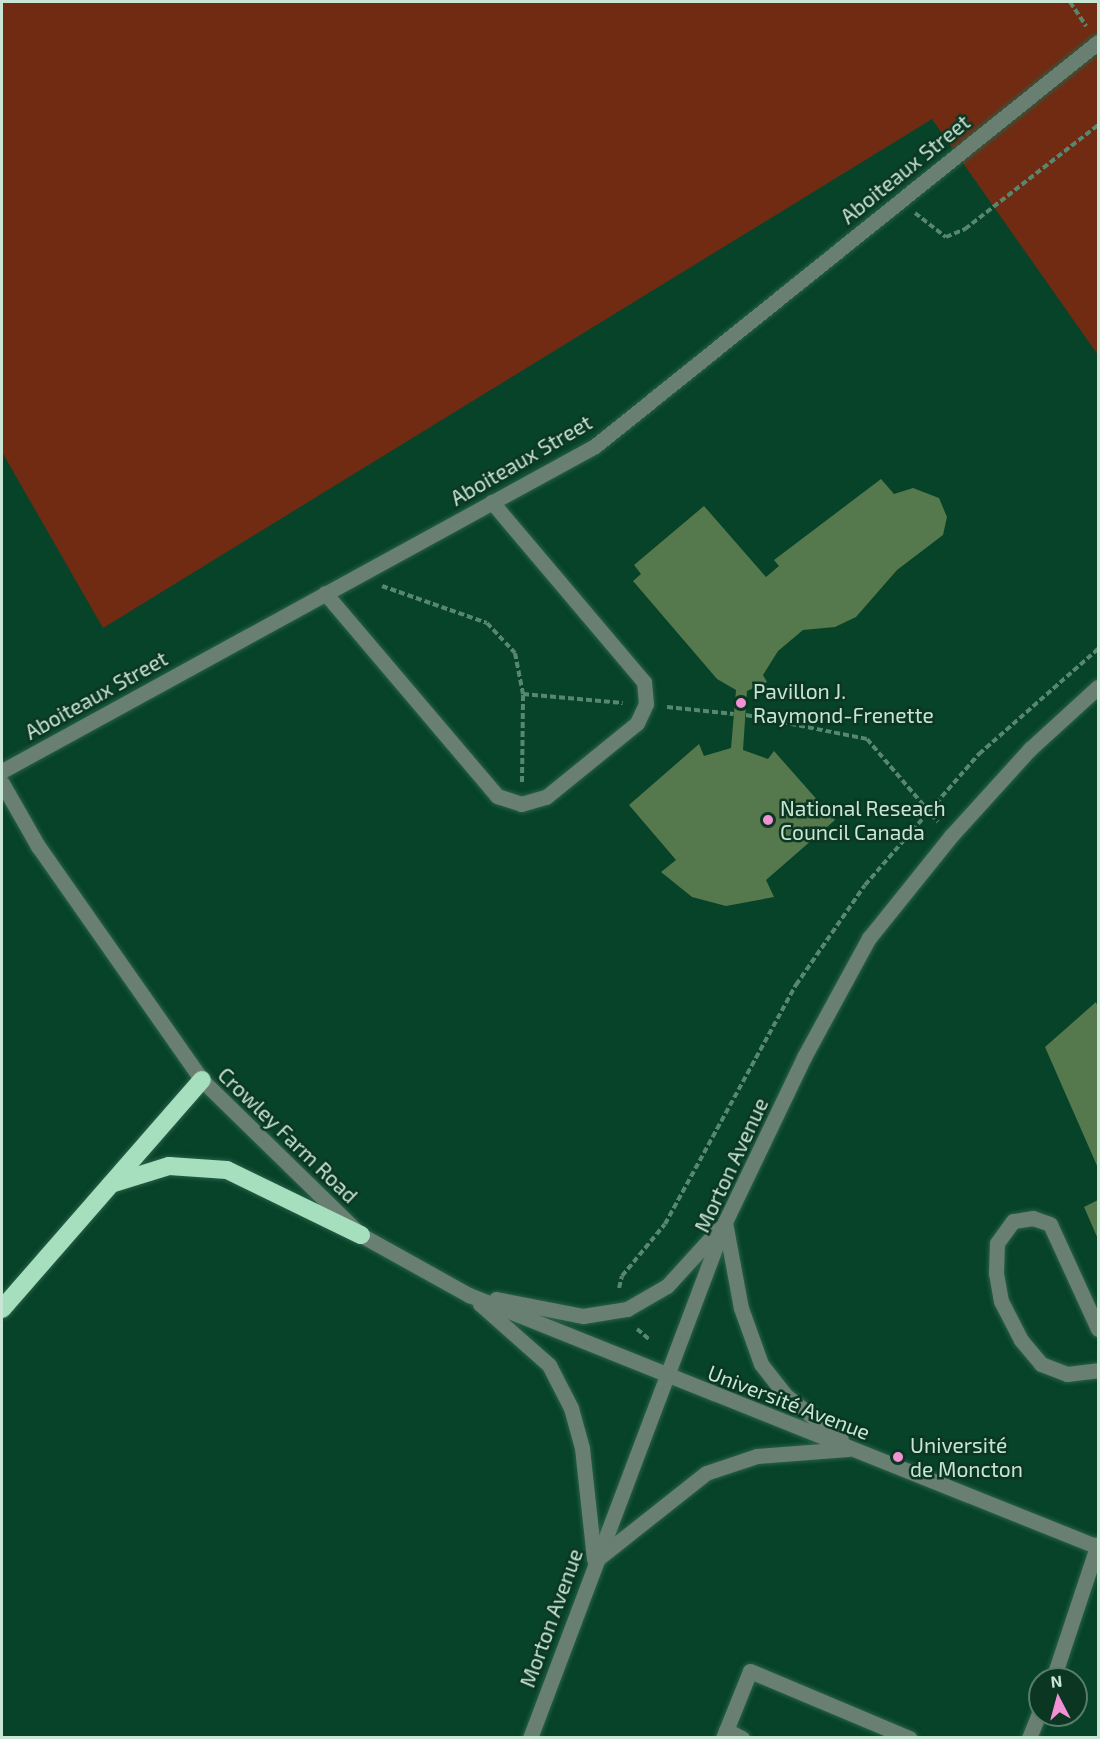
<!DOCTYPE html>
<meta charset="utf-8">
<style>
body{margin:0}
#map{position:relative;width:1100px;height:1739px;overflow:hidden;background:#064329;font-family:"Exo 2",sans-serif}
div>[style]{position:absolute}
.green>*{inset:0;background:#712b13}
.building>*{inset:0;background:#56784d}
.path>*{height:4px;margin-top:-2px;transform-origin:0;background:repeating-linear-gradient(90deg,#588770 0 6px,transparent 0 9px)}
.roads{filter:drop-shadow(0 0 2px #296048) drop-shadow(0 0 2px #296048)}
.minor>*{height:15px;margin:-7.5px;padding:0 7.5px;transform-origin:7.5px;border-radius:7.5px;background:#687f71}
.highway>*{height:18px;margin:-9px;padding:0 9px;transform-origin:9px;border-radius:9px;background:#a6dfbe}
.dots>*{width:16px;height:16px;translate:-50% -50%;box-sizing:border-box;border:3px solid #0b3722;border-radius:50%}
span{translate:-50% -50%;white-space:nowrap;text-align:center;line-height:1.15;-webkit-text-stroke:5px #0b3722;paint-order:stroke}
.street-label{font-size:21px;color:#c9e5d4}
.poi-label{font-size:21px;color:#c9e5d4}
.left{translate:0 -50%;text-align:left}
.frame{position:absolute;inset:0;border:3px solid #c9e5d4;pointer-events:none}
.north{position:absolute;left:1028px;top:1667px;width:60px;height:60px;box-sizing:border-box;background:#0b3722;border:2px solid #577d69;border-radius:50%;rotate:354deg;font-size:16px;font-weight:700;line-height:24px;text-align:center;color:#c9e5d4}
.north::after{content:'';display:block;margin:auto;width:21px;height:27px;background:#f391d6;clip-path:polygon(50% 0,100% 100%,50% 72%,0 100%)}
</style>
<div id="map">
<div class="green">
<i style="clip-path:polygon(2px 2px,1098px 2px,1098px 355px,932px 119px,103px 628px,2px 452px)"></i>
</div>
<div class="building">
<i style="clip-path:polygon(881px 479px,894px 494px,913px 488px,939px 498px,947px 517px,943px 535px,897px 570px,856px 617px,835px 627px,803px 630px,778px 651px,763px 675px,767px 682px,747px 691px,743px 750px,768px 759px,774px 751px,835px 820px,766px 880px,774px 897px,726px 906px,692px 897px,661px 872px,676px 860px,629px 805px,699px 744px,704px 756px,731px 748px,736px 690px,717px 679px,633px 581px,641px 574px,634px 565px,704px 506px,766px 577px,779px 566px,774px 560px)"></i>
<i style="clip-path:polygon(1096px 1002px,1098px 1008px,1098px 1168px,1045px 1047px)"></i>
<i style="clip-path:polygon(1098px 1200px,1098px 1239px,1084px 1207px)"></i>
</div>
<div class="path">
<i style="left:1070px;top:2px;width:29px;rotate:56deg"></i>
<i style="left:915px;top:213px;width:39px;rotate:38deg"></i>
<i style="left:946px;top:237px;width:21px;rotate:-23deg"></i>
<i style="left:965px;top:229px;width:169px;rotate:-38deg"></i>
<i style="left:382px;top:586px;width:111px;rotate:19.4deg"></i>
<i style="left:487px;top:623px;width:41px;rotate:47deg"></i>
<i style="left:515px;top:653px;width:42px;rotate:79deg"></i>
<i style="left:667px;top:707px;width:67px;rotate:6deg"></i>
<i style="left:746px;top:715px;width:123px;rotate:11.2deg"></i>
<i style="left:867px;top:739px;width:109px;rotate:49.5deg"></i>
<i style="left:522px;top:782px;width:88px;rotate:-89.3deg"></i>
<i style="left:523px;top:694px;width:100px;rotate:5.1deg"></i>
<i style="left:619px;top:1288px;width:12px;rotate:-76deg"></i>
<i style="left:622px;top:1276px;width:67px;rotate:-50.4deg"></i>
<i style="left:665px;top:1224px;width:273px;rotate:-61.3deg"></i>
<i style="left:796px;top:985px;width:121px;rotate:-55.4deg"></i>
<i style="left:865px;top:885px;width:174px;rotate:-49deg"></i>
<i style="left:979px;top:754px;width:159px;rotate:-41.4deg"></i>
<i style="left:637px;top:1329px;width:17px;rotate:40deg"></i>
</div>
<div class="roads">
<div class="minor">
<i style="left:325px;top:593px;width:266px;rotate:49.7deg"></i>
<i style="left:497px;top:796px;width:25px;rotate:18deg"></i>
<i style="left:521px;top:804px;width:26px;rotate:-16deg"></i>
<i style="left:546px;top:797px;width:117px;rotate:-39.1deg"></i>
<i style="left:637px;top:723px;width:21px;rotate:-65deg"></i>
<i style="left:646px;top:704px;width:22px;rotate:-95deg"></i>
<i style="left:644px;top:682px;width:236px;rotate:-130.2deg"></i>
<i style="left:2px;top:771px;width:676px;rotate:-28.73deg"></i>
<i style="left:595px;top:446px;width:645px;rotate:-38.77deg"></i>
<i style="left:2px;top:783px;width:73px;rotate:60.3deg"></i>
<i style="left:38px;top:846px;width:286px;rotate:55deg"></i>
<i style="left:202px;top:1080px;width:222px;rotate:44.3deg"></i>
<i style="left:361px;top:1235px;width:124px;rotate:29.1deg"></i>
<i style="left:469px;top:1295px;width:678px;rotate:21.83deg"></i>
<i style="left:725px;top:1222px;width:87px;rotate:79.5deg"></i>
<i style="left:741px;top:1308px;width:59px;rotate:70.3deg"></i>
<i style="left:761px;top:1364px;width:39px;rotate:52deg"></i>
<i style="left:785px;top:1395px;width:71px;rotate:38.2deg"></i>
<i style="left:496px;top:1299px;width:89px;rotate:11.1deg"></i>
<i style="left:583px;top:1316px;width:45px;rotate:-9deg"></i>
<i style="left:627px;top:1309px;width:46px;rotate:-29.9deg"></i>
<i style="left:667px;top:1286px;width:79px;rotate:-47.6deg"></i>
<i style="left:480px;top:1304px;width:92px;rotate:41.5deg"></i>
<i style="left:549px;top:1365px;width:48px;rotate:62.9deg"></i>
<i style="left:571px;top:1408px;width:41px;rotate:74.6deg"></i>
<i style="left:582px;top:1448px;width:112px;rotate:83.8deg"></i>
<i style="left:1098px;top:1329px;width:115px;rotate:-114.6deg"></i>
<i style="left:1050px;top:1224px;width:18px;rotate:-161deg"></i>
<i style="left:1033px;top:1218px;width:20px;rotate:171deg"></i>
<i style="left:1013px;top:1221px;width:27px;rotate:126deg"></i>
<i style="left:997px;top:1243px;width:30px;rotate:92deg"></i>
<i style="left:996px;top:1273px;width:28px;rotate:80deg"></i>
<i style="left:1001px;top:1301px;width:44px;rotate:62.9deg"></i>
<i style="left:1021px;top:1340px;width:31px;rotate:50deg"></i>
<i style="left:1041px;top:1364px;width:28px;rotate:21deg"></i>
<i style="left:1067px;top:1374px;width:31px;rotate:-7deg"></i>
<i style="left:596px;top:1560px;width:140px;rotate:-38.3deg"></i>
<i style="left:706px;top:1473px;width:54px;rotate:-18.4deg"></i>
<i style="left:757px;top:1456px;width:91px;rotate:-4.4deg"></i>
<i style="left:1053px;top:1679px;width:142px;rotate:-71.6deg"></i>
<i style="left:726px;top:1730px;width:18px;rotate:27deg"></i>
<i style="left:530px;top:1738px;width:552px;rotate:-69.3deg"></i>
<i style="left:725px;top:1222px;width:183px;rotate:-64.4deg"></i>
<i style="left:804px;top:1057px;width:136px;rotate:-61.4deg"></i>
<i style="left:869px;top:938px;width:131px;rotate:-51.2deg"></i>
<i style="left:951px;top:836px;width:118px;rotate:-47.8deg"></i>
<i style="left:1030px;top:749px;width:92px;rotate:-42.4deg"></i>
<i style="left:723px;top:1738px;width:72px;rotate:-68.1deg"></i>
<i style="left:750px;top:1671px;width:173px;rotate:22.8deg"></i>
<i style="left:1029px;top:1738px;width:29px;rotate:-68deg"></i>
</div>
<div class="highway">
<i style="left:111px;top:1184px;width:61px;rotate:-17.2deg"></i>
<i style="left:169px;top:1166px;width:58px;rotate:3.9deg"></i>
<i style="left:227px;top:1170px;width:149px;rotate:25.9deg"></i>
<i style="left:2px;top:1309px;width:304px;rotate:-48.9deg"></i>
</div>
</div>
<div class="dots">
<i style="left:741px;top:703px;background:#f391d6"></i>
<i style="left:768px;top:820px;background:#f391d6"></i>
<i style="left:898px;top:1457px;background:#f391d6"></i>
</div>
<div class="street-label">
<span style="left:905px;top:169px;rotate:-39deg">Aboiteaux Street</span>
<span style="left:521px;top:460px;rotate:-30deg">Aboiteaux Street</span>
<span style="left:96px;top:695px;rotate:-29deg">Aboiteaux Street</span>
<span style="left:288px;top:1135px;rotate:44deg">Crowley Farm Road</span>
<span style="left:731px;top:1165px;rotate:-65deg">Morton Avenue</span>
<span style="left:789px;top:1402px;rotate:21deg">Université Avenue</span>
<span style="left:551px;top:1618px;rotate:-70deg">Morton Avenue</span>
</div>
<div class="poi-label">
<span class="left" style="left:753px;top:703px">Pavillon J.<br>Raymond-Frenette</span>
<span class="left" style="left:780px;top:820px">National Reseach<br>Council Canada</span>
<span class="left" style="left:910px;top:1457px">Université<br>de Moncton</span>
</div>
<div class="frame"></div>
<div class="north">N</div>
</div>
